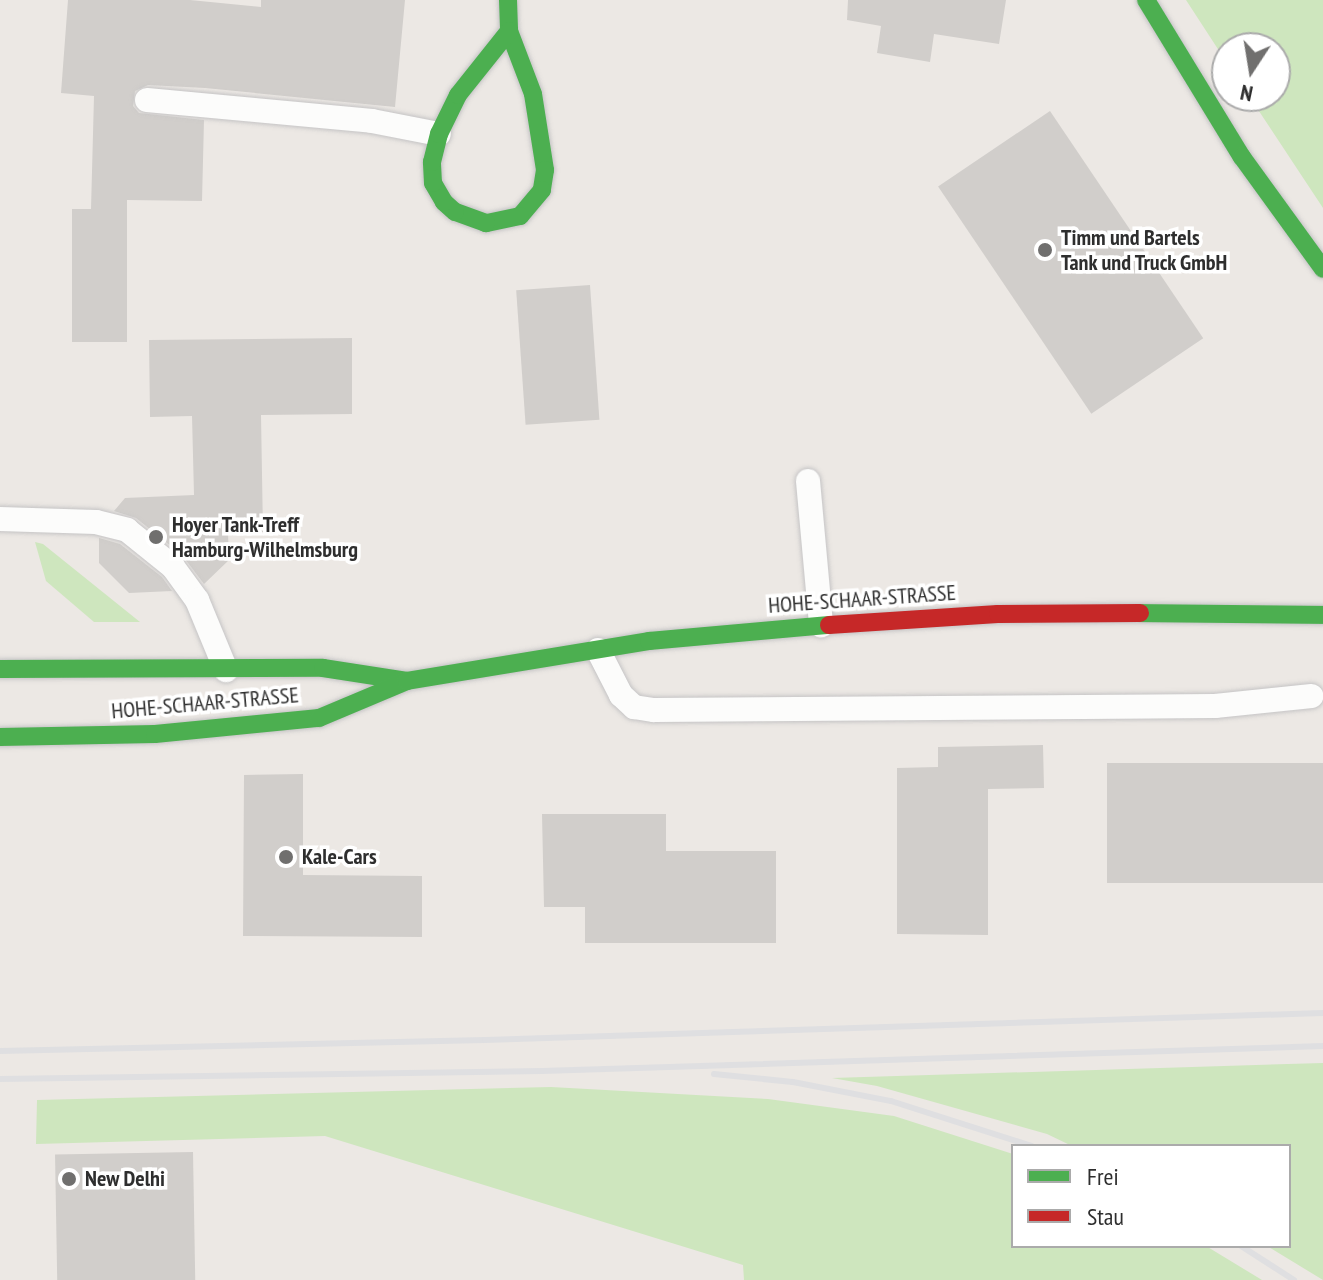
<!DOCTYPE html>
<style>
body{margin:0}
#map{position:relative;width:1323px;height:1280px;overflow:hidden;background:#ece8e4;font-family:"PT Sans Narrow",sans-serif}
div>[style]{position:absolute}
.green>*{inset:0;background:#cee6be}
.building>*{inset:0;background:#d1cecb;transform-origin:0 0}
.roads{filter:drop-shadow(0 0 2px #c5c4c5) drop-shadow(0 0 2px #c5c4c5)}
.lane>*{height:24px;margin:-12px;padding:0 12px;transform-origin:12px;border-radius:12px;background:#fcfcfb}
.fast>*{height:18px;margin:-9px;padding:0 9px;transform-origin:9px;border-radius:9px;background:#4caf50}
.jam>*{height:18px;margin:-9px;padding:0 9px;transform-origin:9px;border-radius:9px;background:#c62828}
.rail>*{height:6px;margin:-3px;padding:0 3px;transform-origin:3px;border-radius:3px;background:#dfdfe1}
.dots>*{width:22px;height:22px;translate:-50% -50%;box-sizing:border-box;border:4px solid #fff;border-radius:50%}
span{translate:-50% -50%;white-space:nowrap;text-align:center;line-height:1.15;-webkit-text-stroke:7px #fff;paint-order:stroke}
.poi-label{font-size:22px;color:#2e2e2e;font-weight:700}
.left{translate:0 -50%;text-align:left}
.street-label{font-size:22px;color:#2e2e2e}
.legend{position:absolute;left:1011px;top:1144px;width:280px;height:104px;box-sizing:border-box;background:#fff;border:2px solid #ababab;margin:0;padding:10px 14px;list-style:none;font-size:24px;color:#2e2e2e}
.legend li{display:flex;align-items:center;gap:16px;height:40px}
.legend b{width:40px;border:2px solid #ababab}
.north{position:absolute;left:1211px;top:32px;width:80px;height:80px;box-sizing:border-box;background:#fff;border:2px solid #ababab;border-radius:50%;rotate:192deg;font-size:22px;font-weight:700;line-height:32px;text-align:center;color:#2e2e2e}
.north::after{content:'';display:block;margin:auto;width:28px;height:36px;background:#706f6e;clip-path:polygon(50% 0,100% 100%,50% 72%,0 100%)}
</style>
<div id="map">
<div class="green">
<i style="clip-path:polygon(1186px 0,1323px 0,1323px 208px,1249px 96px,1275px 96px,1275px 48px,1227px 48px,1227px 63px)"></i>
<i style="clip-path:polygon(35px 542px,43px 544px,140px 622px,94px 622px,46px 581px)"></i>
<i style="clip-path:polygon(1323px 1063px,1323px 1280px,1267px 1246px,1289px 1246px,1289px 1146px,1072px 1146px,1047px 1134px,877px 1086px,832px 1078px)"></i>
<i style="clip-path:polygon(551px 1087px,768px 1099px,894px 1116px,1013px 1154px,1013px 1246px,1206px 1246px,1262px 1280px,744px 1280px,743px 1265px,325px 1136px,36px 1144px,37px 1100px)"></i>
</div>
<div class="building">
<i style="clip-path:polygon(68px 0,190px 0,261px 7px,261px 0,405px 0,395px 107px,205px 88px,148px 85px,135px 91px,133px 106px,139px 113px,204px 120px,202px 201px,127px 200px,127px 342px,72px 342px,72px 209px,91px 209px,94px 96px,61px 93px)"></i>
<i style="clip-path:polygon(848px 0,1006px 0,999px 44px,934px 34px,930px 62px,877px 53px,881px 26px,847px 20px)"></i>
<i style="left:1050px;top:111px;width:274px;height:135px;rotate:56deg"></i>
<i style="left:590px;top:285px;width:135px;height:74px;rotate:86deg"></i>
<i style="clip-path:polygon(352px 338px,352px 414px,261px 415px,263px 532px,228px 533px,229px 560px,204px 584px,182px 555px,136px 518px,114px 511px,125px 498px,194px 495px,192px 416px,150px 417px,149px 340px)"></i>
<i style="clip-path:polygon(99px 538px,120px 544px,162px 577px,172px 591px,129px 593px,99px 563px)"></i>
<i style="clip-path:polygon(1043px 745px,1044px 788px,988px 789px,988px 935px,897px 934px,897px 768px,938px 767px,938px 747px)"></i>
<i style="left:1323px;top:763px;width:120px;height:216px;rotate:90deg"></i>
<i style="clip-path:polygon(303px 774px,303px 875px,422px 876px,422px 937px,243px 936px,244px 775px)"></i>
<i style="clip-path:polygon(542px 814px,666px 814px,666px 851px,776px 851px,776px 943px,585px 943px,585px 907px,544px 907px)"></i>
<i style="left:193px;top:1152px;width:128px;height:138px;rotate:89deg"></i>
</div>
<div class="roads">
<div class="lane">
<i style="left:147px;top:100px;width:226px;rotate:5.3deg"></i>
<i style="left:372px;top:121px;width:68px;rotate:11deg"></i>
<i style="left:808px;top:481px;width:145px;rotate:84.8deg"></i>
<i style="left:0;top:519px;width:96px;rotate:1.8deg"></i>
<i style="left:96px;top:522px;width:32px;rotate:14deg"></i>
<i style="left:127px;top:530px;width:59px;rotate:38.8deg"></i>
<i style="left:173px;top:567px;width:41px;rotate:54deg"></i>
<i style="left:197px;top:600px;width:76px;rotate:67.5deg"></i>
<i style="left:598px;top:650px;width:51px;rotate:62.9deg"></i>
<i style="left:621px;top:695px;width:18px;rotate:43deg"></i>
<i style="left:634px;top:707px;width:20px;rotate:9deg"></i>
<i style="left:654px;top:710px;width:561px;rotate:-0.41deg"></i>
<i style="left:1215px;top:706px;width:97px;rotate:-5.9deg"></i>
</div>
<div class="fast">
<i style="left:508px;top:0;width:31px;rotate:88deg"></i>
<i style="left:509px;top:31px;width:67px;rotate:69.1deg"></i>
<i style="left:533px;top:94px;width:77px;rotate:81deg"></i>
<i style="left:545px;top:170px;width:20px;rotate:99deg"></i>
<i style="left:542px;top:190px;width:34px;rotate:130deg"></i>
<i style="left:520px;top:216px;width:35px;rotate:168deg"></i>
<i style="left:486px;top:223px;width:33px;rotate:-160deg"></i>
<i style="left:455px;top:212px;width:15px;rotate:-138deg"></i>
<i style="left:444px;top:202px;width:22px;rotate:-120deg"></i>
<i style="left:433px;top:183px;width:21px;rotate:-93deg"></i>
<i style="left:432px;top:162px;width:29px;rotate:-76deg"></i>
<i style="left:439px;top:134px;width:43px;rotate:-64deg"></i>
<i style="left:458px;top:95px;width:82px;rotate:-51.4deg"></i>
<i style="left:1146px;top:0;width:184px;rotate:58.6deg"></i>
<i style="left:1242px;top:157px;width:138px;rotate:54.1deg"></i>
<i style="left:1140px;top:613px;width:183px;rotate:0.6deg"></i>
<i style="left:0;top:669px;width:323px;rotate:-0.2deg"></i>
<i style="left:323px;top:668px;width:85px;rotate:8.8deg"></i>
<i style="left:0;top:737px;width:155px;rotate:-1.1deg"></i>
<i style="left:155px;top:734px;width:165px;rotate:-5.6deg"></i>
<i style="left:319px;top:718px;width:95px;rotate:-22.8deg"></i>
<i style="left:407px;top:681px;width:245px;rotate:-9.4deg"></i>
<i style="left:649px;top:641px;width:181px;rotate:-5.1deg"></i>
</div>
<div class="jam">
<i style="left:829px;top:625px;width:169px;rotate:-3.7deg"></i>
<i style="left:998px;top:614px;width:142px;rotate:-0.4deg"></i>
</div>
</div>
<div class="rail">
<i style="left:0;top:1051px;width:485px;rotate:-1.3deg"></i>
<i style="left:485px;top:1040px;width:838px;rotate:-1.85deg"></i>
<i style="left:714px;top:1074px;width:79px;rotate:5.8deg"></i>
<i style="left:793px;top:1082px;width:100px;rotate:11deg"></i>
<i style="left:891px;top:1101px;width:148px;rotate:17.7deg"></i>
<i style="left:0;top:1079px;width:542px;rotate:-0.85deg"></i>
<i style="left:542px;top:1071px;width:781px;rotate:-1.83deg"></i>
<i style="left:1241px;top:1246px;width:63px;rotate:32.7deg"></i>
</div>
<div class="dots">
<i style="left:1045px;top:250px;background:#706f6e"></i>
<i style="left:156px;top:537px;background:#706f6e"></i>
<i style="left:286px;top:857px;background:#706f6e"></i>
<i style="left:69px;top:1179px;background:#706f6e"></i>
</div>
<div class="poi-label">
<span class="left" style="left:1061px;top:250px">Timm und Bartels<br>Tank und Truck GmbH</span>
<span class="left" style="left:172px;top:537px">Hoyer Tank-Treff<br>Hamburg-Wilhelmsburg</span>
<span class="left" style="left:302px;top:857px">Kale-Cars</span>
<span class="left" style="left:85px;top:1179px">New Delhi</span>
</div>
<div class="street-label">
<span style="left:862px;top:599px;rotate:-4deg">HOHE-SCHAAR-STRASSE</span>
<span style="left:205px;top:703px;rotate:-5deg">HOHE-SCHAAR-STRASSE</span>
</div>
<ul class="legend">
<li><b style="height:10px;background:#4caf50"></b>Frei</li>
<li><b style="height:10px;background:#c62828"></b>Stau</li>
</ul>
<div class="north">N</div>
</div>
